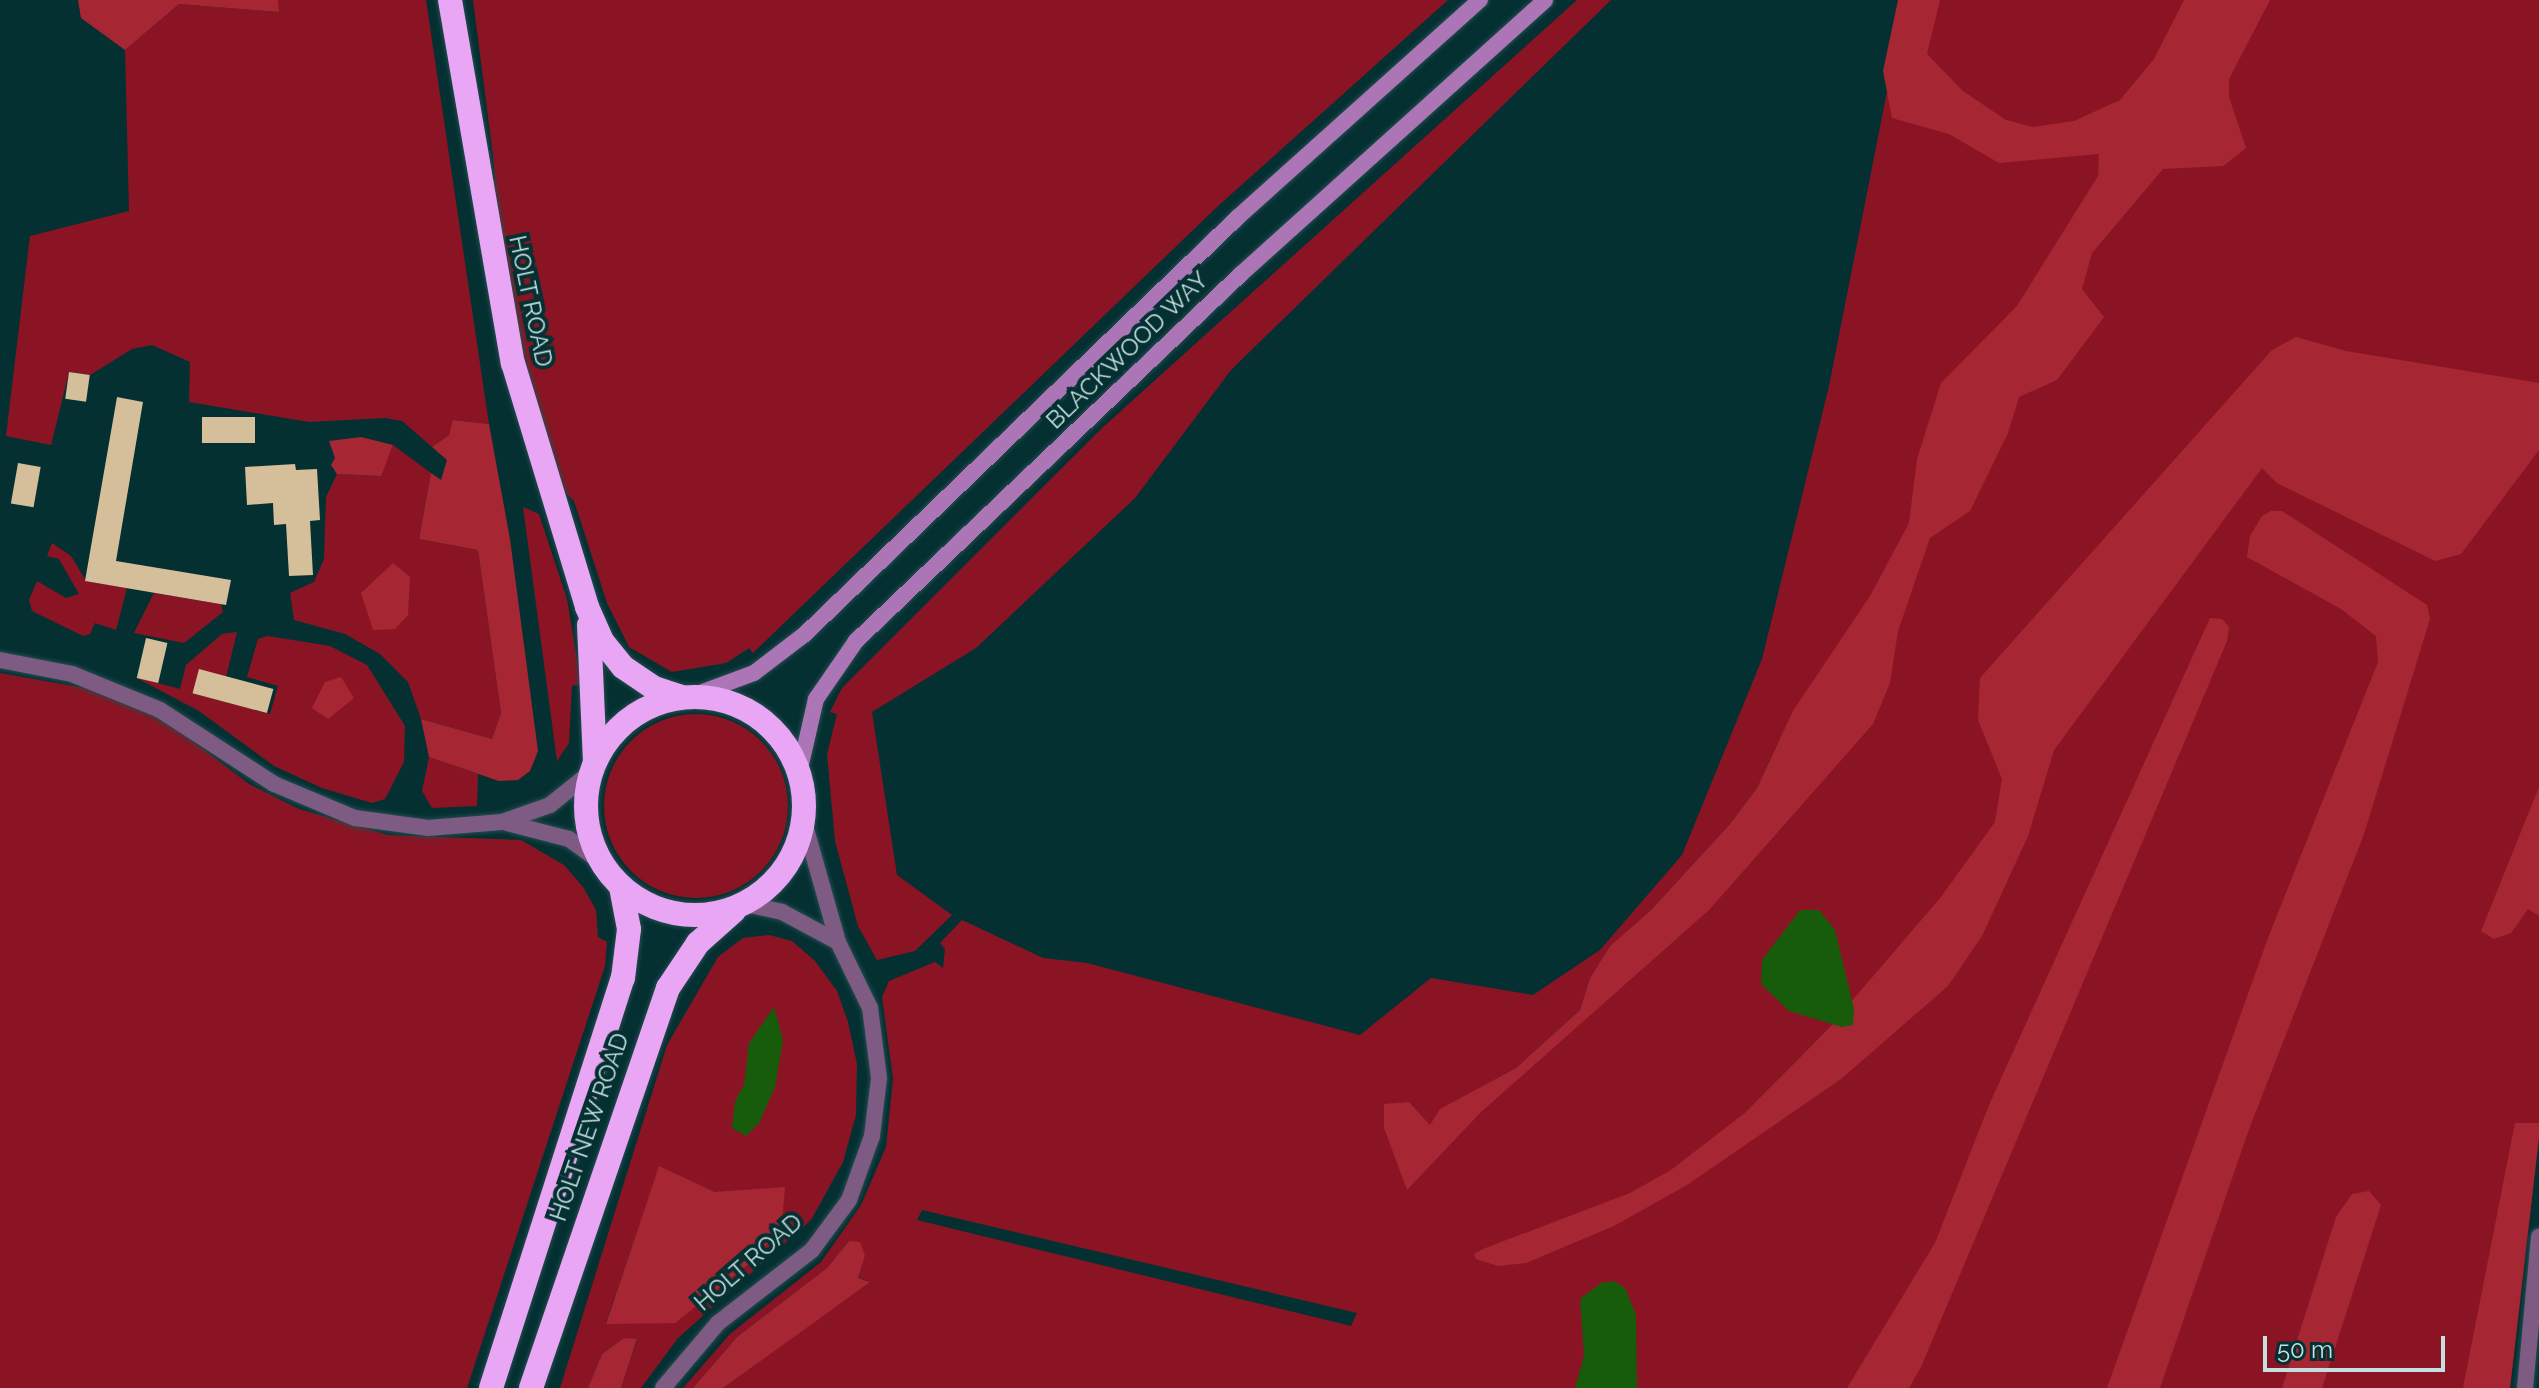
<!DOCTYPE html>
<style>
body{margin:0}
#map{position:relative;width:2539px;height:1388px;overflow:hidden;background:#043032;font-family:Raleway,sans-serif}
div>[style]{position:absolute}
.green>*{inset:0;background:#8b1424}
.round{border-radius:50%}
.forest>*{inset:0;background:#a62733}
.water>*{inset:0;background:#165c0a}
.building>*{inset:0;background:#d5bf9a;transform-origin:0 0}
.roads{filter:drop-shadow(0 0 2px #234c4e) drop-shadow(0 0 2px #234c4e)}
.street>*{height:16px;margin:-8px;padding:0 8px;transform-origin:8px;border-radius:8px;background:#7d5b83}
.secondary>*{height:16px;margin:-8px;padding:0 8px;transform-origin:8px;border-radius:8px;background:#ac76b6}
.highway>*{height:24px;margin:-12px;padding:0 12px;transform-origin:12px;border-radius:12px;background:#e9a6f5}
.highway>.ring{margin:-12px;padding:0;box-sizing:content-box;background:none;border:24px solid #e9a6f5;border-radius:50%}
span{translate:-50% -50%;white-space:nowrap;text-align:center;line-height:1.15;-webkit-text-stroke:8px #043032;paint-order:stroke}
.street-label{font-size:24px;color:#c5dfe1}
.scale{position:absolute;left:2263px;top:1336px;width:182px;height:36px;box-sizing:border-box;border:4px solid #c5dfe1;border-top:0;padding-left:10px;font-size:24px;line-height:28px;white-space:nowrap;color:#c5dfe1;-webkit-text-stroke:6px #043032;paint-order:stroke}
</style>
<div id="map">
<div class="green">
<i style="clip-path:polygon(278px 0,426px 0,489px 424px,454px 420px,449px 435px,432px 447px,402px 421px,385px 418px,309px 422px,189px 402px,190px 362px,152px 345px,132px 349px,90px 375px,69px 372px,51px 445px,6px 436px,30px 236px,129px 211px,125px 50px,179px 4px,278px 12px)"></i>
<i style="clip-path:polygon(473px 0,1448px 0,1218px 206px,753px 653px,749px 648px,726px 663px,672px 672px,629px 647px,607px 603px,574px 501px,561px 488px,518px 340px,488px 180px,495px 179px,493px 156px)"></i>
<i style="clip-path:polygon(1577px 0,1611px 0,1231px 370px,1135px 498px,976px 648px,872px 712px,897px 875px,952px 915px,915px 951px,877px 960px,858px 926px,835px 841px,827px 754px,837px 714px,830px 712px,842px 688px,1102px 428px)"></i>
<i style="clip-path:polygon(evenodd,1905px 0,2539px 0,2539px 1137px,2510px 1388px,723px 1388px,869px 1281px,858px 1278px,865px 1256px,849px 1241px,827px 1268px,737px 1337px,693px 1388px,683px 1388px,730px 1334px,821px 1262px,861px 1205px,886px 1147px,893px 1079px,882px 997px,889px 981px,935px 962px,943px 968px,945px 949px,940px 943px,962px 920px,1043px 958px,1087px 963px,1360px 1035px,1431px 978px,1533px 995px,1600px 950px,1682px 855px,1762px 659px,1829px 386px,1905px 0,1882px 700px,1696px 917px,1419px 1157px,1409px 1102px,1430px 1126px,1441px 1109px,1516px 1068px,1580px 1010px,1590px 978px,1610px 946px,1651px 910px,1730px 824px,1757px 788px,1778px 743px,1882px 700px,1905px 0,922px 1210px,1357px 1313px,1351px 1326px,917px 1220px,922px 1210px)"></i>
<i style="clip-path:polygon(393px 445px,431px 473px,419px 539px,478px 550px,501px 713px,492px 739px,421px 719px,408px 682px,380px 654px,345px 634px,294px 620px,290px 593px,314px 582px,324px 559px,326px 497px,337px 474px,380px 476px)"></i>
<i style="clip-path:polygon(523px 507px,539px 514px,567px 599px,581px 684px,572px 686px,569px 743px,557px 761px)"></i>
<i style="clip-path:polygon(52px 543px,71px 556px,86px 581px,127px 588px,116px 630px,95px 623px,90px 634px,83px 636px,32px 611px,29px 600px,37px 581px,66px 598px,79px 594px,59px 559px,47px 556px)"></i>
<i style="clip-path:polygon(154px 593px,221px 604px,223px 612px,184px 643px,134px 633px)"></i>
<i style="clip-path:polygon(237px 632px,226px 677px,192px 693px,270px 714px,278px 686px,247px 677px,258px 639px,268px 636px,330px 646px,367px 665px,405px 726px,404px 762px,385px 799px,372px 803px,322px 788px,274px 766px,199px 711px,135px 677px,180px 689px,186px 665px,222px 634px)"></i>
<i style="clip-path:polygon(0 673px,96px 690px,160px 716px,249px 784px,299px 809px,388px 835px,521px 840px,564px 865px,583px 887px,596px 910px,598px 937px,607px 942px,605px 966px,467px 1388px,0 1388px)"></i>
<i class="round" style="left:604px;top:714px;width:184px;height:184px"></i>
<i style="clip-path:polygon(429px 757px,478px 774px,477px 806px,432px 808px,422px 791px)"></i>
<i style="clip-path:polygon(evenodd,769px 935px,792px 941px,815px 961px,837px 991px,848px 1022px,857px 1064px,856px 1115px,843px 1162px,811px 1220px,678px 1338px,641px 1388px,621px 1388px,637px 1340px,624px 1338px,602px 1354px,588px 1388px,560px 1388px,667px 1045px,718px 957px,743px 938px,769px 935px,659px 1167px,715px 1192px,606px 1323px,659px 1167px)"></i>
</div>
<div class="forest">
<i style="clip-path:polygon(78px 0,278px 0,279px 12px,179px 4px,125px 50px,81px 18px)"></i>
<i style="clip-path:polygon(1898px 0,1940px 0,1927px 54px,1963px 91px,2006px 120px,2033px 127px,2074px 121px,2120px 100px,2154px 59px,2184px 0,2270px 0,2229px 79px,2229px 97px,2246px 148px,2223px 166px,2163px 169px,2092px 253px,2082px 289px,2104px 317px,2057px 380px,2019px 397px,2008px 433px,1970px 511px,1930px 538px,1898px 631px,1890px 683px,1873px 724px,1709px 910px,1481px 1112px,1407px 1190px,1384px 1128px,1384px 1104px,1409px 1102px,1430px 1125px,1440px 1109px,1516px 1068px,1580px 1010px,1590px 978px,1610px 946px,1651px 910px,1730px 824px,1757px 788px,1793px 711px,1870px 596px,1909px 523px,1917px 459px,1941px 383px,2017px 306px,2098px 176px,2099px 154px,1999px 163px,1949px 134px,1892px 118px,1883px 71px)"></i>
<i style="clip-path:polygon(2296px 337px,2346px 351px,2539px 383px,2539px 450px,2461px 554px,2435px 561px,2277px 483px,2262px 468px,2054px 750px,2028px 836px,1982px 936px,1948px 986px,1841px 1079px,1687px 1185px,1614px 1226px,1526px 1263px,1498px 1266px,1476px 1259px,1474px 1254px,1483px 1249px,1630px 1193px,1671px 1170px,1746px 1112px,1833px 1024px,1842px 1027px,1854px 1009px,1851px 1002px,1941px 897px,1995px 822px,2002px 779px,1978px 720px,1980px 678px,2272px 350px)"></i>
<i style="clip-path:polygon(453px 420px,489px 424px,510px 539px,538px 751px,530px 771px,518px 780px,499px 781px,429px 757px,421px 719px,492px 739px,501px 713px,478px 550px,419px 539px,431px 473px,441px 480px,447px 460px,432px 447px,449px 435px)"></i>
<i style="clip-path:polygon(361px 437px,393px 445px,381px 476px,337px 474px,331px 465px,335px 458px,329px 441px)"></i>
<i style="clip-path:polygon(2271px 511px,2282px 511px,2427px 605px,2430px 619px,2364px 834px,2248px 1132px,2160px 1388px,2107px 1388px,2268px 938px,2378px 662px,2376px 636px,2341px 609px,2247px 557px,2250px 536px,2262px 516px)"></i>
<i style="clip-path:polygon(393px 563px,410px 577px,408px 615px,395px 629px,373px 630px,361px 593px)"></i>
<i style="clip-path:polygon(2210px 618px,2222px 619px,2229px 627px,2227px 641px,1921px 1367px,1909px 1388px,1847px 1388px,1935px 1243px,1989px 1105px)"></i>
<i style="clip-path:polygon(341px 677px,354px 698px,328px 719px,312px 708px,325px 682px)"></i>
<i style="clip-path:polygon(2539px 787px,2539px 916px,2528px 909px,2511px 933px,2494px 939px,2481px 931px)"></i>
<i style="clip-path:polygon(2515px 1123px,2539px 1123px,2539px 1137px,2510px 1388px,2463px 1388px)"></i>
<i style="clip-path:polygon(659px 1166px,715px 1192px,785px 1187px,782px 1223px,760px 1255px,675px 1323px,606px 1324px)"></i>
<i style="clip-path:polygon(2369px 1191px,2381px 1205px,2322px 1388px,2282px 1388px,2336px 1217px,2352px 1194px)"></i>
<i style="clip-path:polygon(849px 1241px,860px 1242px,865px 1256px,858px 1278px,870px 1282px,723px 1388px,693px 1388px,737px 1337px,827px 1268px)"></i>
<i style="clip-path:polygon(624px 1338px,637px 1339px,621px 1388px,588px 1388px,602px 1354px)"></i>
</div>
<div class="water">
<i style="clip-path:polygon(1800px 910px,1819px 910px,1835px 930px,1854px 1009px,1853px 1025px,1842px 1027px,1789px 1011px,1761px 984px,1762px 960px)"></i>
<i style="clip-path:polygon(774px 1007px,783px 1040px,775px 1087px,759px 1123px,746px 1136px,732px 1128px,735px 1101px,744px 1085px,749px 1043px)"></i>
<i style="clip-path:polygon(1614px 1281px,1625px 1288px,1636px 1315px,1637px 1388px,1575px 1388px,1584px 1356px,1580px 1299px,1601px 1283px)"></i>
</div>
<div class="building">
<i style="left:69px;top:372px;width:21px;height:27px;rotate:8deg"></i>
<i style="clip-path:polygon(117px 397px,143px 402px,116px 561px,231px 580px,226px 605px,85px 581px)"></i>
<i style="left:202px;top:417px;width:53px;height:26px"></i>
<i style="left:18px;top:463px;width:23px;height:41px;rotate:10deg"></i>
<i style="clip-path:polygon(295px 464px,296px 470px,317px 469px,320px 520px,310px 521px,313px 575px,289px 576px,286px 524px,274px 525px,273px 503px,247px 505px,245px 467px)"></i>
<i style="left:146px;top:638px;width:22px;height:41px;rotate:13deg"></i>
<i style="left:199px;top:669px;width:77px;height:25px;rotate:15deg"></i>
</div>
<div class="roads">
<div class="street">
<i style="left:0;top:660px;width:73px;rotate:11deg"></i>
<i style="left:72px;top:674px;width:95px;rotate:22.2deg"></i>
<i style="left:160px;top:710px;width:136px;rotate:33deg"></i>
<i style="left:274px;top:784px;width:88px;rotate:22.8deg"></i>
<i style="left:355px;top:818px;width:74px;rotate:7.8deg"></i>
<i style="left:428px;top:828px;width:74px;rotate:-4.6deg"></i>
<i style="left:502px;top:822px;width:51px;rotate:-19.5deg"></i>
<i style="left:550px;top:805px;width:53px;rotate:-38.8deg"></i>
<i style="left:507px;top:823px;width:64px;rotate:14.5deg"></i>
<i style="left:569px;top:839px;width:39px;rotate:36deg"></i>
<i style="left:745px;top:904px;width:38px;rotate:12deg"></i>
<i style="left:782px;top:912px;width:64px;rotate:28.2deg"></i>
<i style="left:663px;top:1388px;width:85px;rotate:-49.8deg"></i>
<i style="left:718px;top:1323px;width:119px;rotate:-37.8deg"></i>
<i style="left:812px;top:1250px;width:62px;rotate:-53.5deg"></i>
<i style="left:849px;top:1200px;width:68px;rotate:-70.2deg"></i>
<i style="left:872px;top:1136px;width:58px;rotate:-83.1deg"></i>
<i style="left:879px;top:1078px;width:71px;rotate:-97.3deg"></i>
<i style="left:870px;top:1008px;width:73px;rotate:-115.9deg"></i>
<i style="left:838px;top:942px;width:125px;rotate:-105.8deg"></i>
<i style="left:2525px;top:1388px;width:152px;rotate:-84.7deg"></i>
</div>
<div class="secondary">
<i style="left:692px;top:696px;width:66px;rotate:-20.4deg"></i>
<i style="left:754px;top:673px;width:64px;rotate:-37.4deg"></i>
<i style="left:805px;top:634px;width:601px;rotate:-43.92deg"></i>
<i style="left:1238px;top:217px;width:325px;rotate:-41.9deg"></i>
<i style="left:799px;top:773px;width:76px;rotate:-77.1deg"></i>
<i style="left:816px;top:699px;width:70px;rotate:-55.4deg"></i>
<i style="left:856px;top:641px;width:532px;rotate:-43.63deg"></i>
<i style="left:1241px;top:274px;width:409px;rotate:-42deg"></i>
</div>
<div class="highway">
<i style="left:450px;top:0;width:368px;rotate:80.2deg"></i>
<i style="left:513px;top:363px;width:255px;rotate:73.1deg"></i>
<i style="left:587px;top:607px;width:37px;rotate:66deg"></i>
<i style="left:602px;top:641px;width:33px;rotate:51deg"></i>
<i style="left:623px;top:667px;width:37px;rotate:34deg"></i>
<i style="left:654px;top:688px;width:28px;rotate:18deg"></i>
<i style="left:589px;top:625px;width:135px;rotate:87.5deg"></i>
<i class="ring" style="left:586px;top:697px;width:194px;height:194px"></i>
<i style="left:491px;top:1388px;width:431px;rotate:-72.2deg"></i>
<i style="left:623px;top:978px;width:49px;rotate:-83deg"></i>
<i style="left:629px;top:929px;width:43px;rotate:-100.8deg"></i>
<i style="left:531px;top:1388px;width:423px;rotate:-71.1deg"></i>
<i style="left:668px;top:988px;width:54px;rotate:-56.3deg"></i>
<i style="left:698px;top:943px;width:48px;rotate:-41.6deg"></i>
</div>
</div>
<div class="street-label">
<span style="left:531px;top:301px;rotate:78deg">HOLT ROAD</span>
<span style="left:1127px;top:350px;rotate:-44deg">BLACKWOOD WAY</span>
<span style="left:589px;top:1127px;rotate:-71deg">HOLT NEW ROAD</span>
<span style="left:748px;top:1262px;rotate:-41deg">HOLT ROAD</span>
</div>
<div class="scale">50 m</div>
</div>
